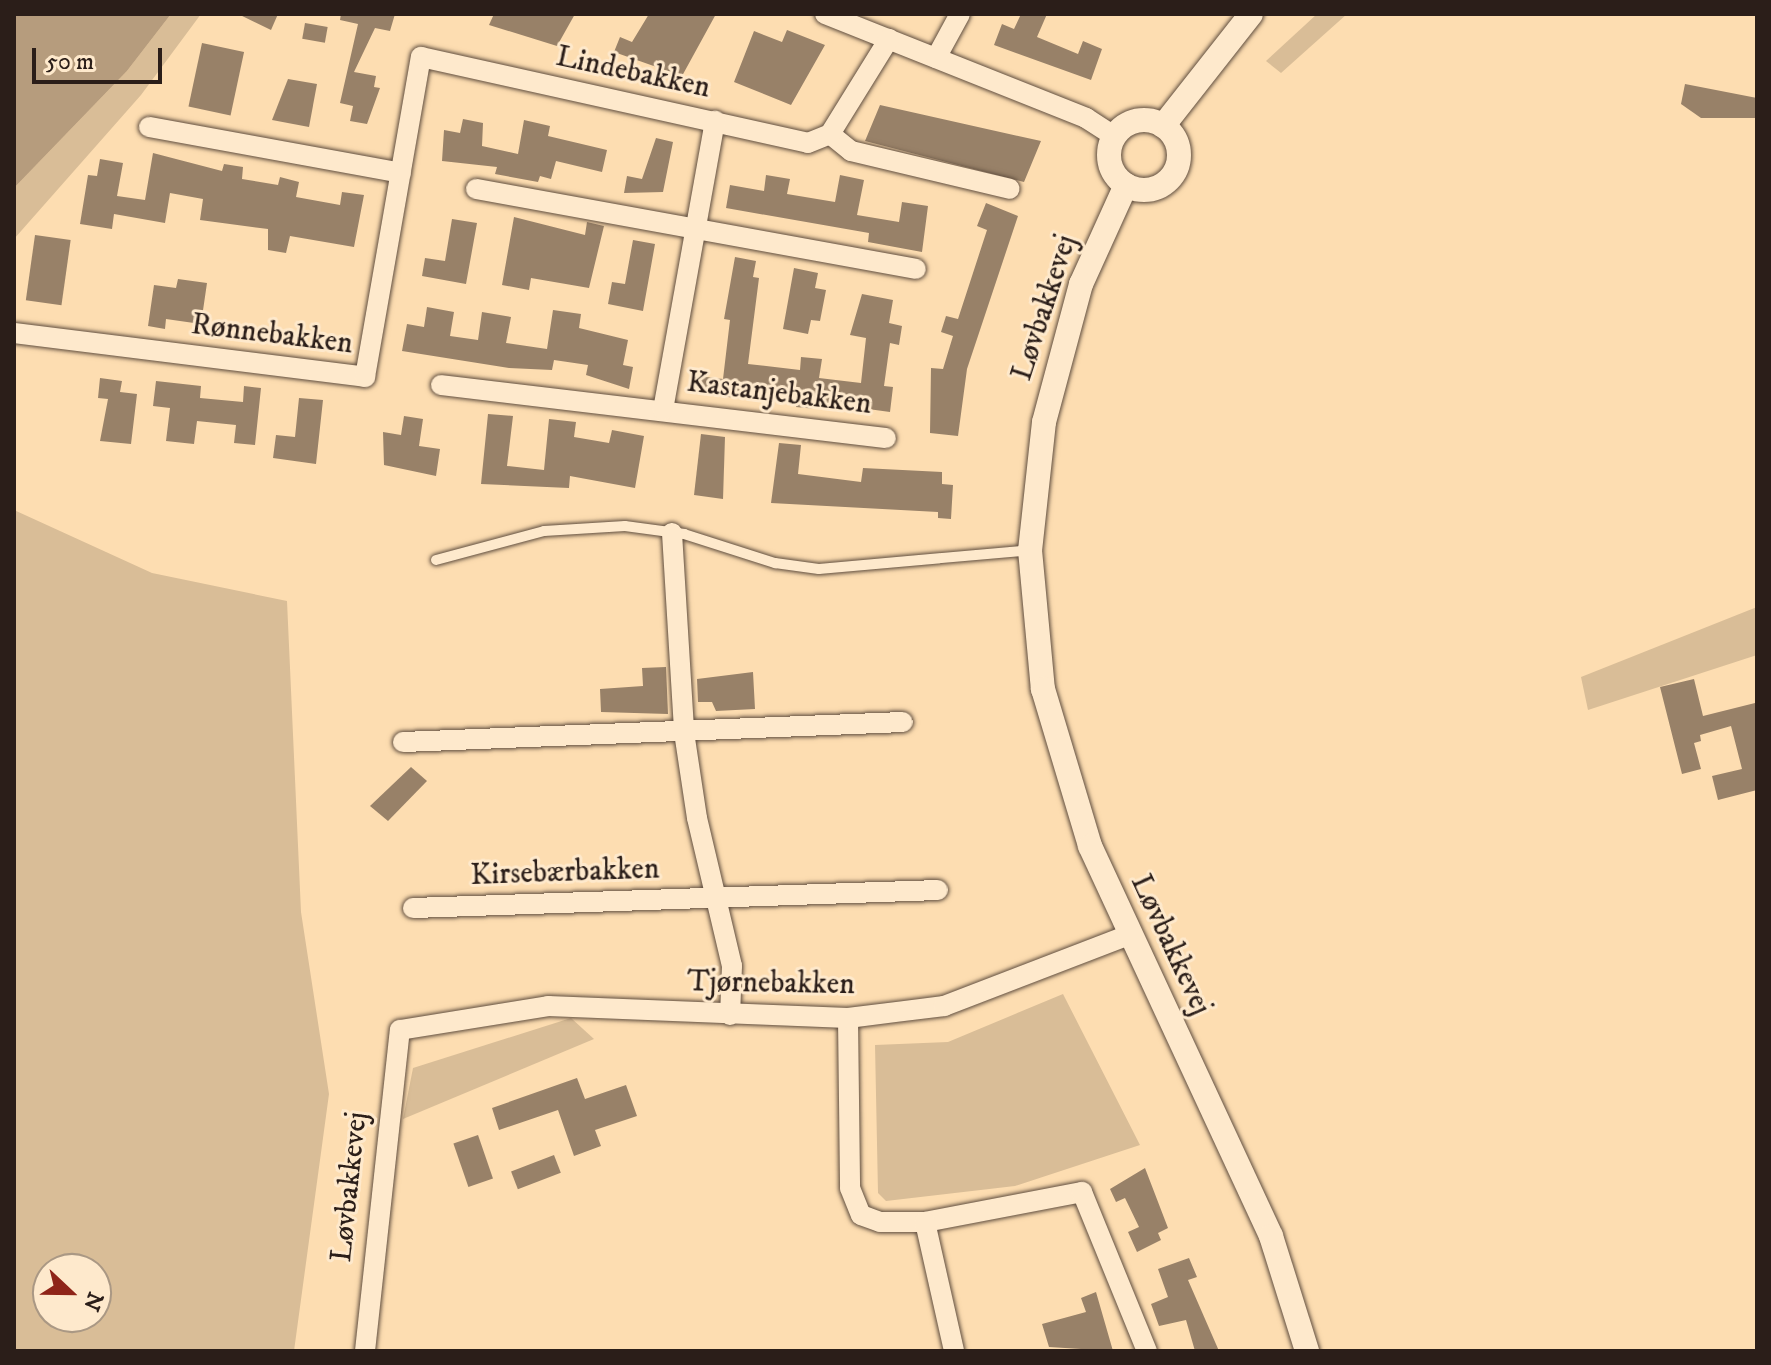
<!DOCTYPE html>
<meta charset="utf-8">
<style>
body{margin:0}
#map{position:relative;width:1771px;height:1365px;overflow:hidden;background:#fdddb1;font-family:"IM FELL DW Pica",serif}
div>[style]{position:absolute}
.green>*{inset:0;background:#d9bd97}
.water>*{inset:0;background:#b69c7d}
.building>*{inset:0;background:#988168;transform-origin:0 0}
.roads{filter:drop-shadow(0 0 2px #604e3f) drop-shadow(0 0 2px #604e3f)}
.service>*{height:10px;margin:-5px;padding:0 5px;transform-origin:5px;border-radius:5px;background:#fee9cc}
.minor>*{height:20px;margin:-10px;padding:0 10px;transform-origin:10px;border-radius:10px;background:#fee9cc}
.tertiary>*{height:24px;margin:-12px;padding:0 12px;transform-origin:12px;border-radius:12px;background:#fee9cc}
.tertiary>.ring{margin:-12px;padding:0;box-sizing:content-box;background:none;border:24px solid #fee9cc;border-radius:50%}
span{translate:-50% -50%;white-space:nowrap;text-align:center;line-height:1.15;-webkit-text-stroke:6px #fee9cc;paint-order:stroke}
.street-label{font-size:30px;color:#2b1e19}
.frame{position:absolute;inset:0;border:16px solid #2b1e19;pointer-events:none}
.north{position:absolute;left:32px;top:1253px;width:80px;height:80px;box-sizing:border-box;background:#fee9cc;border:2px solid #aa9884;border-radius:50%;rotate:112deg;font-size:22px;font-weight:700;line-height:32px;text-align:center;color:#2b1e19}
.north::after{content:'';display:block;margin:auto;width:28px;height:36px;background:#8f2418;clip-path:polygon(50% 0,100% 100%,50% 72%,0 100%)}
.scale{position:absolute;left:32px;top:48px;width:130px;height:36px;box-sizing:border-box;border:4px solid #2b1e19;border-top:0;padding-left:10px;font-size:24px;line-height:28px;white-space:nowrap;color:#2b1e19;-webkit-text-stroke:6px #fee9cc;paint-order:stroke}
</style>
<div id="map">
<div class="green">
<i style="clip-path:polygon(171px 14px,201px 14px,141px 95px,14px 239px,14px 188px,127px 71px)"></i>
<i style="clip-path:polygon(1317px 14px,1347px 14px,1281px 73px,1266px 61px)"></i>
<i style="clip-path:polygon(evenodd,14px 510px,152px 573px,287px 601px,301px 912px,329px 1094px,294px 1351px,14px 1351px,14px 510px,96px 1269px,96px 1317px,48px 1317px,48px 1269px,96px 1269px)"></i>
<i style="clip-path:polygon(1757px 607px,1757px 655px,1588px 710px,1581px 677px)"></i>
<i style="clip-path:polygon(1063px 994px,1140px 1145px,1015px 1186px,886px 1201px,878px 1193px,875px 1045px,948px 1042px)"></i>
<i style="clip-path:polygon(571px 1018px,594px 1039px,403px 1119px,413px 1068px)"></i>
</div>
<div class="water">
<i style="clip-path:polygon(14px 14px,171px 14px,127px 71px,14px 188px)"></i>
</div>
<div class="building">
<i style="clip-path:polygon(238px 14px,278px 14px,271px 30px)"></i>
<i style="clip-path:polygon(341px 14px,395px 14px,390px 31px,375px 28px,354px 72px,376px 76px,374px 87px,380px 88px,367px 124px,350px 121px,353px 106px,340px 103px,358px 24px,340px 20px)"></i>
<i style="clip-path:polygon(494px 14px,575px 14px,557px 46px,489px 25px)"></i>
<i style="clip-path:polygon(649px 14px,716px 14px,682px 76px,614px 52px,620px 37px,632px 42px)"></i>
<i style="clip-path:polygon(1021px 14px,1047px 14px,1037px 37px,1078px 54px,1083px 41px,1102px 49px,1091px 80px,994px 45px,1002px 24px,1014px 29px)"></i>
<i style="left:305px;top:23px;width:23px;height:16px;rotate:10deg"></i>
<i style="clip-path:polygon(787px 30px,825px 45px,791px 105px,734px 82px,754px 31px,782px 42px)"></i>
<i style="left:202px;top:43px;width:43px;height:65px;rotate:12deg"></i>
<i style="clip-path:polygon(288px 79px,317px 84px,309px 127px,272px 120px)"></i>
<i style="clip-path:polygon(1685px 84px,1757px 98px,1757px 118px,1701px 118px,1681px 104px)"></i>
<i style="clip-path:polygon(880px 105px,969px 125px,1041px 141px,1024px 182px,865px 141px)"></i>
<i style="clip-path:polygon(463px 119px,483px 123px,482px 146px,518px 154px,524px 120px,550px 126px,548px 136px,607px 150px,602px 172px,556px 161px,551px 179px,540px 176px,538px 182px,495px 174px,497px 167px,442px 161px,444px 130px,460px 133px)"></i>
<i style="clip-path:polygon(656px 138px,673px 142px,663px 192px,624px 193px,627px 176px,642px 179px)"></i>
<i style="clip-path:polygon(153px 153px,222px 171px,224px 164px,243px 167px,242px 179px,278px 185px,280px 177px,299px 182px,296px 197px,340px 205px,342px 192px,364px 195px,354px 247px,290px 236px,286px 253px,268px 250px,268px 229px,200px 220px,203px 199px,170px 193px,165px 223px,114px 214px,112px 229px,80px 224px,88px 175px,97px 176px,100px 159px,123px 163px,117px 196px,145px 200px)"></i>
<i style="clip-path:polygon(766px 175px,790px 179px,787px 194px,835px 202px,840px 175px,864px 180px,857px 215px,899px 222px,902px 202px,928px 206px,922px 252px,868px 242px,869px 233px,726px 208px,730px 185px,764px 191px)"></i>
<i style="clip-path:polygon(986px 203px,1018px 216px,967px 369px,958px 436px,930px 433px,931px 368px,943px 369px,953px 336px,941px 332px,946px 316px,958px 319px,987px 230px,977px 226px)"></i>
<i style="clip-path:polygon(514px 217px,585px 235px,587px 222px,604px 226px,589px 288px,531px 278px,529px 290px,502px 285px)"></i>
<i style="clip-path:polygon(452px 219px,477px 223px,466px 284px,422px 276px,425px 258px,445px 261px)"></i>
<i style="left:35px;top:235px;width:36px;height:66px;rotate:8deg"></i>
<i style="clip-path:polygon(633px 240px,655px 244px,643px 311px,608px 304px,612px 282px,625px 284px)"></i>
<i style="clip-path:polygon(735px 257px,756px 261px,753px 277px,759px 278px,748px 364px,800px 370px,801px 357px,822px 359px,819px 378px,861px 383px,866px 338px,850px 335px,862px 294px,893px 300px,889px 323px,902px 326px,899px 345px,890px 343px,884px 386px,893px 387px,890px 412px,817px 402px,816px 409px,796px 407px,797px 394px,745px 388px,744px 399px,696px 393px,698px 376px,723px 379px,730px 320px,724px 319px)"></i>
<i style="clip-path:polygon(794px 268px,818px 273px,815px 288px,826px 290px,820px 321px,811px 320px,808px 334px,783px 329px)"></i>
<i style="clip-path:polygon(178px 279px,207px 283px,201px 324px,166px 319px,165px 329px,148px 326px,154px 285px,176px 288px)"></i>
<i style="clip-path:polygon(427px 307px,454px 312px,450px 336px,478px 340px,482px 312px,511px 317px,506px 343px,547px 349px,553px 310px,581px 314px,579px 328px,628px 340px,623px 365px,633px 367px,629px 389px,586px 375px,588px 365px,554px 360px,552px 370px,509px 368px,402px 351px,407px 324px,424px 327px)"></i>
<i style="clip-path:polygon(100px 378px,122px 381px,120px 392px,137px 394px,131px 444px,100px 441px,108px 399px,98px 398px)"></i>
<i style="clip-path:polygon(156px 381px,201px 386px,200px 398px,243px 402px,244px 386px,261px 388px,255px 445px,234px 443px,236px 425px,197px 421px,194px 444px,166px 441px,170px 408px,153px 406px)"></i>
<i style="clip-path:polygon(299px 398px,323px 400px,316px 464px,273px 458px,276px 435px,295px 437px)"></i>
<i style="clip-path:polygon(488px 414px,513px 416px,507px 466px,544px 470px,549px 419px,576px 422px,574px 437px,609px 443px,612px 430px,644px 436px,635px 488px,570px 476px,569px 488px,481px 484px)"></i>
<i style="clip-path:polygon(404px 416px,423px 419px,419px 446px,440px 449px,436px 476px,384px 465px,383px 432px,401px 435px)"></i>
<i style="clip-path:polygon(701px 434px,725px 437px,723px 499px,694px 495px)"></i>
<i style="clip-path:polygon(779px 443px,801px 445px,798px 474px,861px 482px,863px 468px,942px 472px,942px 484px,953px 485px,951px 519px,938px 518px,938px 512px,771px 503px)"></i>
<i style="clip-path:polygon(666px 667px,668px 714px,601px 712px,600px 689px,643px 686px,642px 668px)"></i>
<i style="clip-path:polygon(753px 672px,755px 709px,716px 711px,712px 702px,698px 702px,697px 679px)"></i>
<i style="clip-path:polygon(1694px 679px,1703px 716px,1755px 703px,1757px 790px,1718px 800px,1712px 776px,1742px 769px,1731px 726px,1700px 735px,1701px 741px,1694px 743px,1701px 769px,1682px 774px,1660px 687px)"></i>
<i style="clip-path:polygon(411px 767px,427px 781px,388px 821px,370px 806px)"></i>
<i style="clip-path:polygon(577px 1078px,585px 1099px,626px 1085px,637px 1116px,595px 1130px,601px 1146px,574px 1156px,558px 1110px,499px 1130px,492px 1108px)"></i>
<i style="left:478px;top:1135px;width:46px;height:26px;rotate:71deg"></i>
<i style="left:554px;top:1155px;width:19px;height:46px;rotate:69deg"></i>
<i style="clip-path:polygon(1145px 1168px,1168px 1228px,1158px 1233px,1161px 1240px,1137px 1252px,1128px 1232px,1139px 1227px,1125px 1198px,1116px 1202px,1110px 1189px)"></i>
<i style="clip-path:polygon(1189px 1258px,1197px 1277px,1188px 1280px,1219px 1351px,1195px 1351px,1186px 1320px,1159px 1326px,1151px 1304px,1168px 1297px,1158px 1269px)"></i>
<i style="clip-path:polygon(1096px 1292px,1113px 1351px,1049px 1347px,1042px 1324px,1086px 1312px,1081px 1298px)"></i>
</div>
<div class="roads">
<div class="service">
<i style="left:436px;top:560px;width:112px;rotate:-15deg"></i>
<i style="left:544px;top:531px;width:81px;rotate:-3.5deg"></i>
<i style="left:625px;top:526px;width:60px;rotate:7.7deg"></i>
<i style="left:684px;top:534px;width:96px;rotate:17.7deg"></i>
<i style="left:775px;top:563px;width:44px;rotate:7.8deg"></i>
<i style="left:819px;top:569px;width:212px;rotate:-5.1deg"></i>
</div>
<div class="minor">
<i style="left:825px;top:14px;width:281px;rotate:21.7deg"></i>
<i style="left:1086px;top:118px;width:33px;rotate:33deg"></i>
<i style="left:936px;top:58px;width:50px;rotate:-61.4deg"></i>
<i style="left:149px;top:127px;width:256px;rotate:10.3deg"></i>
<i style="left:830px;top:134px;width:27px;rotate:39deg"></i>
<i style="left:851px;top:151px;width:163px;rotate:13.4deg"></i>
<i style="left:476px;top:189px;width:447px;rotate:10.3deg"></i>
<i style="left:14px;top:333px;width:354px;rotate:7.1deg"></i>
<i style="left:365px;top:377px;width:325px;rotate:-80.1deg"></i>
<i style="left:421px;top:57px;width:396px;rotate:12.5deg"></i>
<i style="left:808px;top:143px;width:24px;rotate:-22deg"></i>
<i style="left:830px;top:134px;width:112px;rotate:-58.2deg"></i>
<i style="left:441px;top:385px;width:448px;rotate:6.8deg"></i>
<i style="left:663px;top:410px;width:294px;rotate:-79.8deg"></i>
<i style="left:672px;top:533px;width:199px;rotate:86.5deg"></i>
<i style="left:684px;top:732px;width:87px;rotate:81.4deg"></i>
<i style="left:697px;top:818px;width:152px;rotate:76.7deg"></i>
<i style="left:732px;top:966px;width:49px;rotate:92.3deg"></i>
<i style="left:403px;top:742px;width:500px;rotate:-2.29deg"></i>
<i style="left:413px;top:908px;width:525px;rotate:-1.96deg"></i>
<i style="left:848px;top:1018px;width:170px;rotate:89.3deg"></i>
<i style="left:850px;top:1188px;width:29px;rotate:68deg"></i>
<i style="left:861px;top:1215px;width:20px;rotate:20deg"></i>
<i style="left:880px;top:1222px;width:45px"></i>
<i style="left:925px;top:1222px;width:160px;rotate:-10.8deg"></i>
<i style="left:1082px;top:1192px;width:172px;rotate:67.8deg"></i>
<i style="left:925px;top:1222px;width:132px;rotate:77.3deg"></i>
<i style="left:365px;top:1351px;width:323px;rotate:-83.8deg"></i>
<i style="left:400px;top:1030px;width:150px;rotate:-9.2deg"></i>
<i style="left:548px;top:1006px;width:300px;rotate:2.3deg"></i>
<i style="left:848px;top:1018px;width:97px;rotate:-7.1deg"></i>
<i style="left:944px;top:1006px;width:198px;rotate:-21deg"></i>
</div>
<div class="tertiary">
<i class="ring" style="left:1109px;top:120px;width:46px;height:46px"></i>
<i style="left:1163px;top:126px;width:142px;rotate:-51.8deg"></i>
<i style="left:1126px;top:185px;width:109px;rotate:114.4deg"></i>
<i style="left:1081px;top:284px;width:143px;rotate:105deg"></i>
<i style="left:1044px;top:422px;width:129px;rotate:96.2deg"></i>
<i style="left:1030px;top:550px;width:140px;rotate:84.7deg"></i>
<i style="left:1043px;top:689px;width:164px;rotate:73.3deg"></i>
<i style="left:1090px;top:846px;width:430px;rotate:65.1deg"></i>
<i style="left:1271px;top:1236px;width:121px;rotate:72.6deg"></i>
</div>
</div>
<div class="street-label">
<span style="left:633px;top:73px;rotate:12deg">Lindebakken</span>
<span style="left:1045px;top:308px;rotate:-72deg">Løvbakkevej</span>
<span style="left:272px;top:335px;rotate:7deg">Rønnebakken</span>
<span style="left:779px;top:394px;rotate:7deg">Kastanjebakken</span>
<span style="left:565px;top:873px;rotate:-2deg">Kirsebærbakken</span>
<span style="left:1170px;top:945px;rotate:65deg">Løvbakkevej</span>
<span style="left:771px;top:984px;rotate:1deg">Tjørnebakken</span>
<span style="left:350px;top:1187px;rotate:-84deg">Løvbakkevej</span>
</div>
<div class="frame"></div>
<div class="north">N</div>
<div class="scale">50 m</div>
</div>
